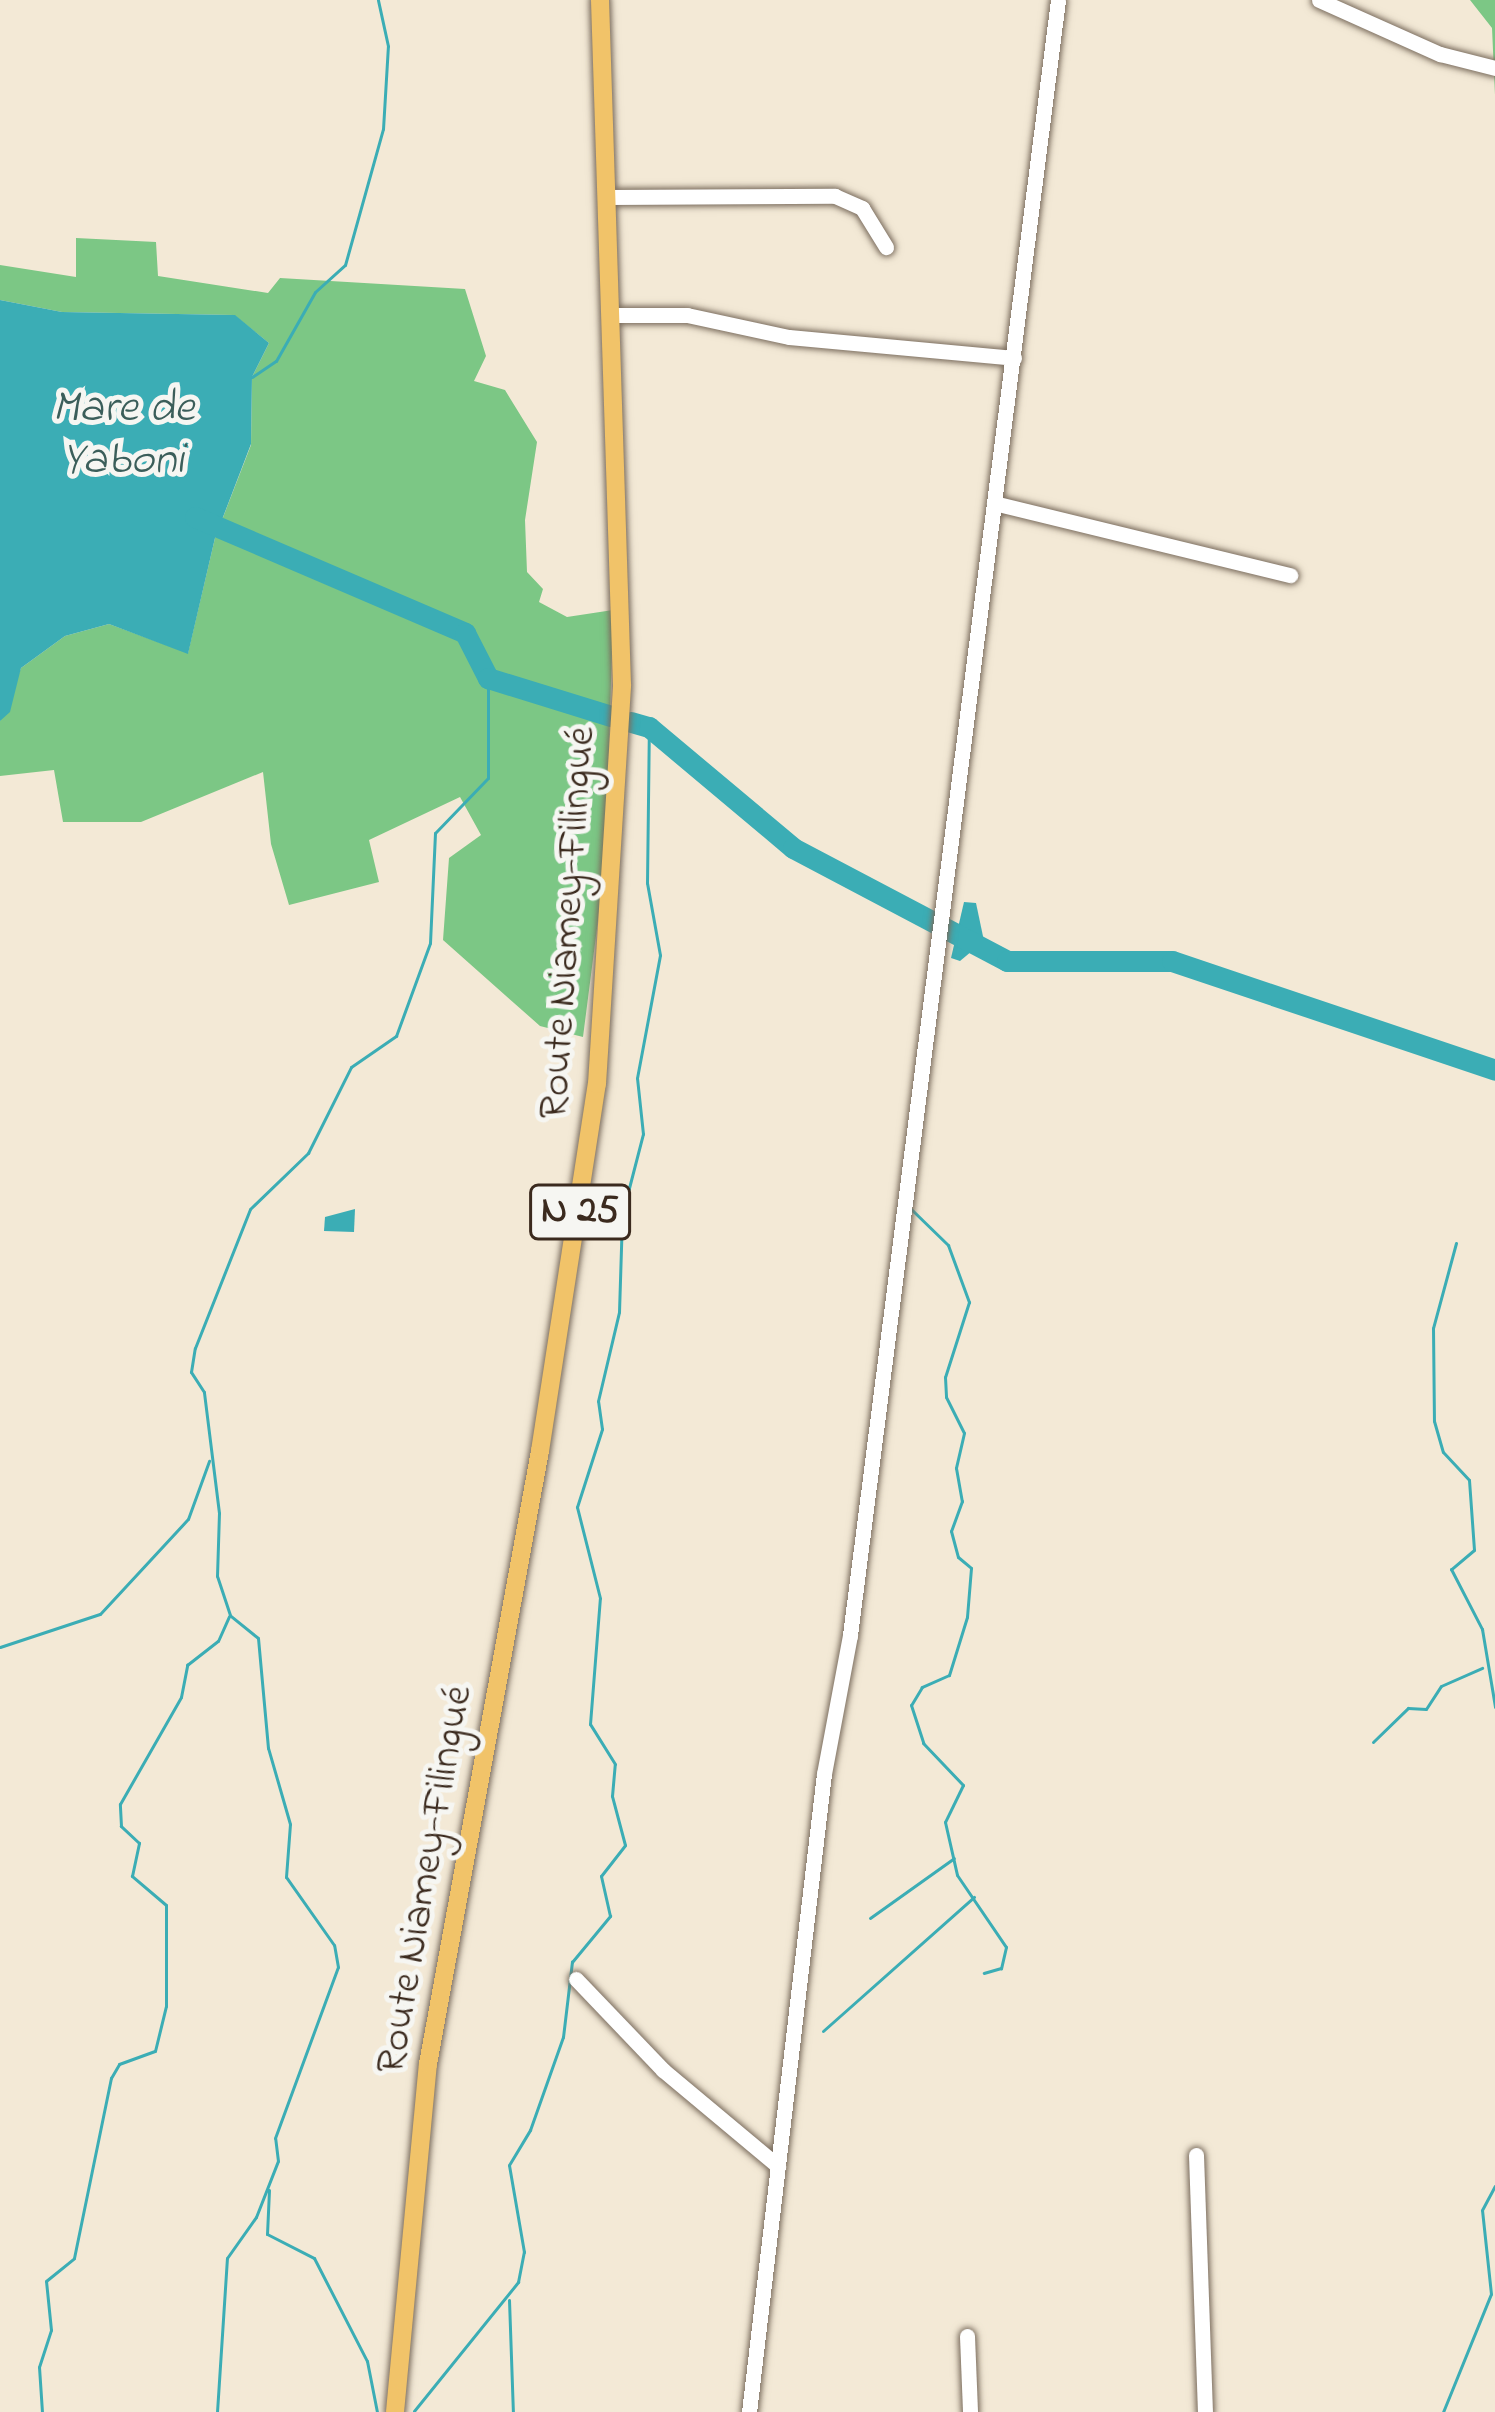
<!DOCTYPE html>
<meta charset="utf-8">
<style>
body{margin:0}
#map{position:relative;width:1495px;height:2412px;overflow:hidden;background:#f3e9d6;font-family:"Indie Flower",sans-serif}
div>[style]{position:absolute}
.green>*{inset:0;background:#7cc785}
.water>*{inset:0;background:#3badb5}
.stream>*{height:3px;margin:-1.5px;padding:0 1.5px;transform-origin:1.5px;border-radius:1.5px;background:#3badb5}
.river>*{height:21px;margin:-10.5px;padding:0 10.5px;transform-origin:10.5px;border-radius:10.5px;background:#3badb5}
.roads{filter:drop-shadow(0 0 3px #7b6d5e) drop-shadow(0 0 3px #7b6d5e)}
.minor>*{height:15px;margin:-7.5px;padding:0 7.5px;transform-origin:7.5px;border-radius:7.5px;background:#fff}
.major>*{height:18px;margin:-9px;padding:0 9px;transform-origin:9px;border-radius:9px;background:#f1c369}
span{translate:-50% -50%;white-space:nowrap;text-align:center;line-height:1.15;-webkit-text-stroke:10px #f6f6f2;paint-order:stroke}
.shield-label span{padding:3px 9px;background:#f6f6f2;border:3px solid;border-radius:9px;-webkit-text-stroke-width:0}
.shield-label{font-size:39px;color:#3b2a1e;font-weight:700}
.street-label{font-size:42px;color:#3b2a1e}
.water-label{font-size:45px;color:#3b5e5a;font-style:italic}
</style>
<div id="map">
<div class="green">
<i style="clip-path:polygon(1470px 0,1495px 0,1495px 95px,1492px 28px)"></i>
<i style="clip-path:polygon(76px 238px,156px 242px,158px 276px,268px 293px,280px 278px,465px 289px,486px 356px,474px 381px,505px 390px,537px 442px,525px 520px,527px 572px,543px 589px,539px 602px,567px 617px,613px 610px,606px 858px,583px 1037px,540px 1026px,443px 940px,449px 858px,481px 835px,460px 797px,369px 840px,379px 882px,289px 905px,271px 844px,263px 772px,141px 822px,63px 822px,54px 770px,0 776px,0 721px,21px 668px,65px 636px,109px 624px,188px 653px,215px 538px,251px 445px,252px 377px,269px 343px,234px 315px,62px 312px,0 300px,0 265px,76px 277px)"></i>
</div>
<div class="water">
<i style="clip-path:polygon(0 300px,62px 312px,235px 315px,269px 343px,252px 377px,251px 444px,215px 538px,188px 654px,109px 624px,65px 636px,21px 668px,10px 712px,0 721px)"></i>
<i style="clip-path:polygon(964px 902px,976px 903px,984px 941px,960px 961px,951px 958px)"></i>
<i style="clip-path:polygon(355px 1209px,354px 1232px,324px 1231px,325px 1217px)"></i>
</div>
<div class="stream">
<i style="left:252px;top:377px;width:29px;rotate:-34deg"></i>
<i style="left:276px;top:361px;width:79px;rotate:-60.5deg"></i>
<i style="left:315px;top:292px;width:40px;rotate:-42deg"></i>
<i style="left:345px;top:265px;width:141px;rotate:-74.4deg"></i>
<i style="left:383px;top:129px;width:83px;rotate:-86.6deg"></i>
<i style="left:388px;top:46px;width:47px;rotate:-102.3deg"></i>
<i style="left:911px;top:1209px;width:52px;rotate:44.2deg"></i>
<i style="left:948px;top:1245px;width:61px;rotate:69.8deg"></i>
<i style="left:969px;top:1302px;width:79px;rotate:107.7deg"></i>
<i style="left:945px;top:1377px;width:20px;rotate:87deg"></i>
<i style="left:946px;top:1397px;width:40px;rotate:63.4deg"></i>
<i style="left:964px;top:1433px;width:36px;rotate:103deg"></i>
<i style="left:956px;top:1468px;width:34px;rotate:80deg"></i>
<i style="left:962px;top:1501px;width:32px;rotate:110deg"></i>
<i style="left:951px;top:1531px;width:27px;rotate:75deg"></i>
<i style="left:958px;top:1557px;width:17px;rotate:40deg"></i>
<i style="left:971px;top:1568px;width:49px;rotate:94.7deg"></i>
<i style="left:967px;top:1617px;width:61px;rotate:107.2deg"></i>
<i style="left:949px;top:1675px;width:30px;rotate:156deg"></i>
<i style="left:922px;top:1687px;width:21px;rotate:121deg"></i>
<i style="left:911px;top:1705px;width:40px;rotate:72deg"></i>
<i style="left:923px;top:1743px;width:58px;rotate:46.4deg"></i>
<i style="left:963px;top:1785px;width:41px;rotate:115.9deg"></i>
<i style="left:945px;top:1822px;width:54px;rotate:77.2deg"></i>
<i style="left:957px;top:1875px;width:87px;rotate:55.8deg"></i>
<i style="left:1006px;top:1947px;width:22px;rotate:103deg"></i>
<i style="left:1001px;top:1968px;width:18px;rotate:164deg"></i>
<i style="left:1456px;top:1243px;width:88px;rotate:105.1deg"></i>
<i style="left:1433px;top:1328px;width:93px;rotate:89.4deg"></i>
<i style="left:1434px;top:1421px;width:32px;rotate:74deg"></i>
<i style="left:1443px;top:1452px;width:38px;rotate:47deg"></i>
<i style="left:1469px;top:1480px;width:70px;rotate:85.9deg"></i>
<i style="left:1474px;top:1550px;width:30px;rotate:140deg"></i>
<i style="left:1451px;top:1569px;width:68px;rotate:62.7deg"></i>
<i style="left:1482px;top:1629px;width:79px;rotate:80.5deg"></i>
<i style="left:0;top:1647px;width:105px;rotate:-18.3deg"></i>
<i style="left:100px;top:1614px;width:129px;rotate:-47.2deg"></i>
<i style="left:188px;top:1519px;width:62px;rotate:-70.1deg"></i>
<i style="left:1373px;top:1742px;width:49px;rotate:-44.2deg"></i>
<i style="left:1408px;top:1708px;width:18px;rotate:3deg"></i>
<i style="left:1426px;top:1709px;width:27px;rotate:-57deg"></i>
<i style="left:1441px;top:1686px;width:45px;rotate:-23.7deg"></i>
<i style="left:870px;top:1918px;width:103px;rotate:-35.5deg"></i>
<i style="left:823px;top:2031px;width:202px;rotate:-41.6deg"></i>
<i style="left:269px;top:2190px;width:44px;rotate:92.6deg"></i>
<i style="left:267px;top:2234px;width:53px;rotate:27.1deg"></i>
<i style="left:314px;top:2258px;width:116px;rotate:62.8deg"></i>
<i style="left:367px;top:2361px;width:52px;rotate:78.9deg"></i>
<i style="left:509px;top:2300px;width:112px;rotate:88deg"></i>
<i style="left:414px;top:2411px;width:166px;rotate:-51.1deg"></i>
<i style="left:518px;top:2282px;width:31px;rotate:-79deg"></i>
<i style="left:524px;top:2252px;width:88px;rotate:-99.8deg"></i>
<i style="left:509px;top:2165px;width:41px;rotate:-59deg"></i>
<i style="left:530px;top:2130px;width:99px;rotate:-70.5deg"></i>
<i style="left:563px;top:2037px;width:76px;rotate:-83.2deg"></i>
<i style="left:572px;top:1962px;width:60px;rotate:-50.4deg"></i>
<i style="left:610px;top:1916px;width:41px;rotate:-102.7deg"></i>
<i style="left:601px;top:1876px;width:39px;rotate:-52deg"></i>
<i style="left:625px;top:1845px;width:51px;rotate:-104.9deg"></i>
<i style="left:612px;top:1796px;width:32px;rotate:-85deg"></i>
<i style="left:615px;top:1764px;width:47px;rotate:-122deg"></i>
<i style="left:590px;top:1724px;width:126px;rotate:-85.5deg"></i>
<i style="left:600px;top:1598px;width:94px;rotate:-104.2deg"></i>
<i style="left:577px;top:1507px;width:82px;rotate:-72.2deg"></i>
<i style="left:602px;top:1429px;width:28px;rotate:-98deg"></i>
<i style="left:598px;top:1401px;width:91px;rotate:-76.7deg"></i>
<i style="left:619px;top:1312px;width:97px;rotate:-88.2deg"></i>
<i style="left:622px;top:1215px;width:84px;rotate:-75.5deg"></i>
<i style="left:643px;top:1134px;width:56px;rotate:-96.1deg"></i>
<i style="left:637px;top:1078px;width:125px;rotate:-79.4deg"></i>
<i style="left:660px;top:955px;width:73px;rotate:-100.2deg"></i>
<i style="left:647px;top:883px;width:156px;rotate:-89.3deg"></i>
<i style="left:42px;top:2412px;width:45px;rotate:-93.8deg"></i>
<i style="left:39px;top:2367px;width:39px;rotate:-72deg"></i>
<i style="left:51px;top:2330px;width:49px;rotate:-95.8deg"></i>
<i style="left:46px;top:2281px;width:36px;rotate:-39deg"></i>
<i style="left:74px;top:2258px;width:184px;rotate:-78.4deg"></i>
<i style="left:111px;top:2078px;width:16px;rotate:-60deg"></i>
<i style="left:119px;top:2064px;width:38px;rotate:-20deg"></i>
<i style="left:155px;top:2051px;width:46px;rotate:-76.3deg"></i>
<i style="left:166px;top:2006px;width:101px;rotate:-90deg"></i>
<i style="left:166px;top:1905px;width:45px;rotate:-139.5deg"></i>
<i style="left:132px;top:1876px;width:34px;rotate:-78deg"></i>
<i style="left:139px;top:1843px;width:25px;rotate:-137deg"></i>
<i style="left:121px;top:1826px;width:22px;rotate:-93deg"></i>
<i style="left:120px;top:1804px;width:123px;rotate:-60.3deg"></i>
<i style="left:181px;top:1697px;width:33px;rotate:-79deg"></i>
<i style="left:187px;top:1665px;width:39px;rotate:-38deg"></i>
<i style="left:218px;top:1641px;width:27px;rotate:-66deg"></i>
<i style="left:217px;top:2412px;width:154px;rotate:-86.3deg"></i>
<i style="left:227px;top:2258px;width:50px;rotate:-54.7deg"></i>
<i style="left:256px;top:2217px;width:60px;rotate:-68.6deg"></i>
<i style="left:278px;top:2161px;width:23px;rotate:-97deg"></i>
<i style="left:275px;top:2138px;width:182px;rotate:-69.8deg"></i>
<i style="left:338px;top:1967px;width:22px;rotate:-100deg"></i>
<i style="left:334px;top:1945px;width:83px;rotate:-125.2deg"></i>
<i style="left:286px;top:1877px;width:53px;rotate:-85.7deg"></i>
<i style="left:290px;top:1824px;width:79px;rotate:-106.1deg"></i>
<i style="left:268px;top:1748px;width:110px;rotate:-95.2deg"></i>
<i style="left:258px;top:1638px;width:36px;rotate:-141deg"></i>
<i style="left:230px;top:1615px;width:41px;rotate:-108.4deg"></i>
<i style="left:217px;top:1576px;width:63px;rotate:-88.2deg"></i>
<i style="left:219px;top:1513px;width:122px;rotate:-97.1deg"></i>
<i style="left:204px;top:1392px;width:24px;rotate:-123deg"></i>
<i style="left:191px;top:1372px;width:24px;rotate:-81deg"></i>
<i style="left:195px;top:1348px;width:149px;rotate:-68.4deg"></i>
<i style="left:250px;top:1209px;width:81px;rotate:-44deg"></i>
<i style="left:308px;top:1153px;width:96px;rotate:-63.4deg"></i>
<i style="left:351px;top:1067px;width:55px;rotate:-34.6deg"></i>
<i style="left:396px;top:1036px;width:99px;rotate:-69.9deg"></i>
<i style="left:430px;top:943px;width:110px;rotate:-87.4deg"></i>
<i style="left:435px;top:833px;width:76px;rotate:-46.1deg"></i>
<i style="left:488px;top:778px;width:100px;rotate:-90deg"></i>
<i style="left:1443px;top:2412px;width:127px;rotate:-67.9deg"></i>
<i style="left:1491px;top:2294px;width:84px;rotate:-96.1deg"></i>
<i style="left:1482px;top:2210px;width:27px;rotate:-62deg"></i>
</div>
<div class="river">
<i style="left:195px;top:517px;width:294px;rotate:23.2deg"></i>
<i style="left:465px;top:633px;width:51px;rotate:62.9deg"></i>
<i style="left:488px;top:678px;width:129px;rotate:17.2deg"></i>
<i style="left:631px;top:722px;width:19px;rotate:16deg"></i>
<i style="left:649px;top:727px;width:188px;rotate:40deg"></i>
<i style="left:793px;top:848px;width:242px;rotate:27.8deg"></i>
<i style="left:1007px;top:961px;width:165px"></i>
<i style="left:1172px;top:961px;width:341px;rotate:18.6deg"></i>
</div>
<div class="roads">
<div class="minor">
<i style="left:1319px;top:0;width:133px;rotate:24.1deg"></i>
<i style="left:1440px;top:54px;width:57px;rotate:14.3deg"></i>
<i style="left:608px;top:197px;width:227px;rotate:-0.3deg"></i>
<i style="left:835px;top:196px;width:30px;rotate:24deg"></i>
<i style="left:862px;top:208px;width:46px;rotate:58.4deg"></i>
<i style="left:613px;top:315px;width:74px"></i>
<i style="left:687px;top:315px;width:104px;rotate:12.2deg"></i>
<i style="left:789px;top:337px;width:226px;rotate:5.3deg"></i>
<i style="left:994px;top:503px;width:305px;rotate:13.7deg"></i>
<i style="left:576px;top:1979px;width:126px;rotate:46.3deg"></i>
<i style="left:663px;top:2070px;width:150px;rotate:39.9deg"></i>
<i style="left:1196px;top:2155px;width:257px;rotate:88deg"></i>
<i style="left:967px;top:2336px;width:76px;rotate:87.7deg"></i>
<i style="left:749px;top:2412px;width:642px;rotate:-83.3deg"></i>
<i style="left:824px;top:1774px;width:141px;rotate:-79.4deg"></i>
<i style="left:850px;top:1635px;width:1648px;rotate:-82.75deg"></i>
</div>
<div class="major">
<i style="left:395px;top:2412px;width:350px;rotate:-84.6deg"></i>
<i style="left:428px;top:2064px;width:623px;rotate:-79.65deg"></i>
<i style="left:540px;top:1451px;width:371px;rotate:-81.2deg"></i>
<i style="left:597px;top:1084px;width:400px;rotate:-86.4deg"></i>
<i style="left:622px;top:685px;width:685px;rotate:-91.84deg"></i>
</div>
</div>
<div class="shield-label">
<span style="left:580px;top:1212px">N 25</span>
</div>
<div class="street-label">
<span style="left:569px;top:923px;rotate:-86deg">Route Niamey-Filingué</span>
<span style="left:426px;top:1880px;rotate:-80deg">Route Niamey-Filingué</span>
</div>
<div class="water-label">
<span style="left:123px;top:436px">Mare de<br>Yaboni</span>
</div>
</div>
